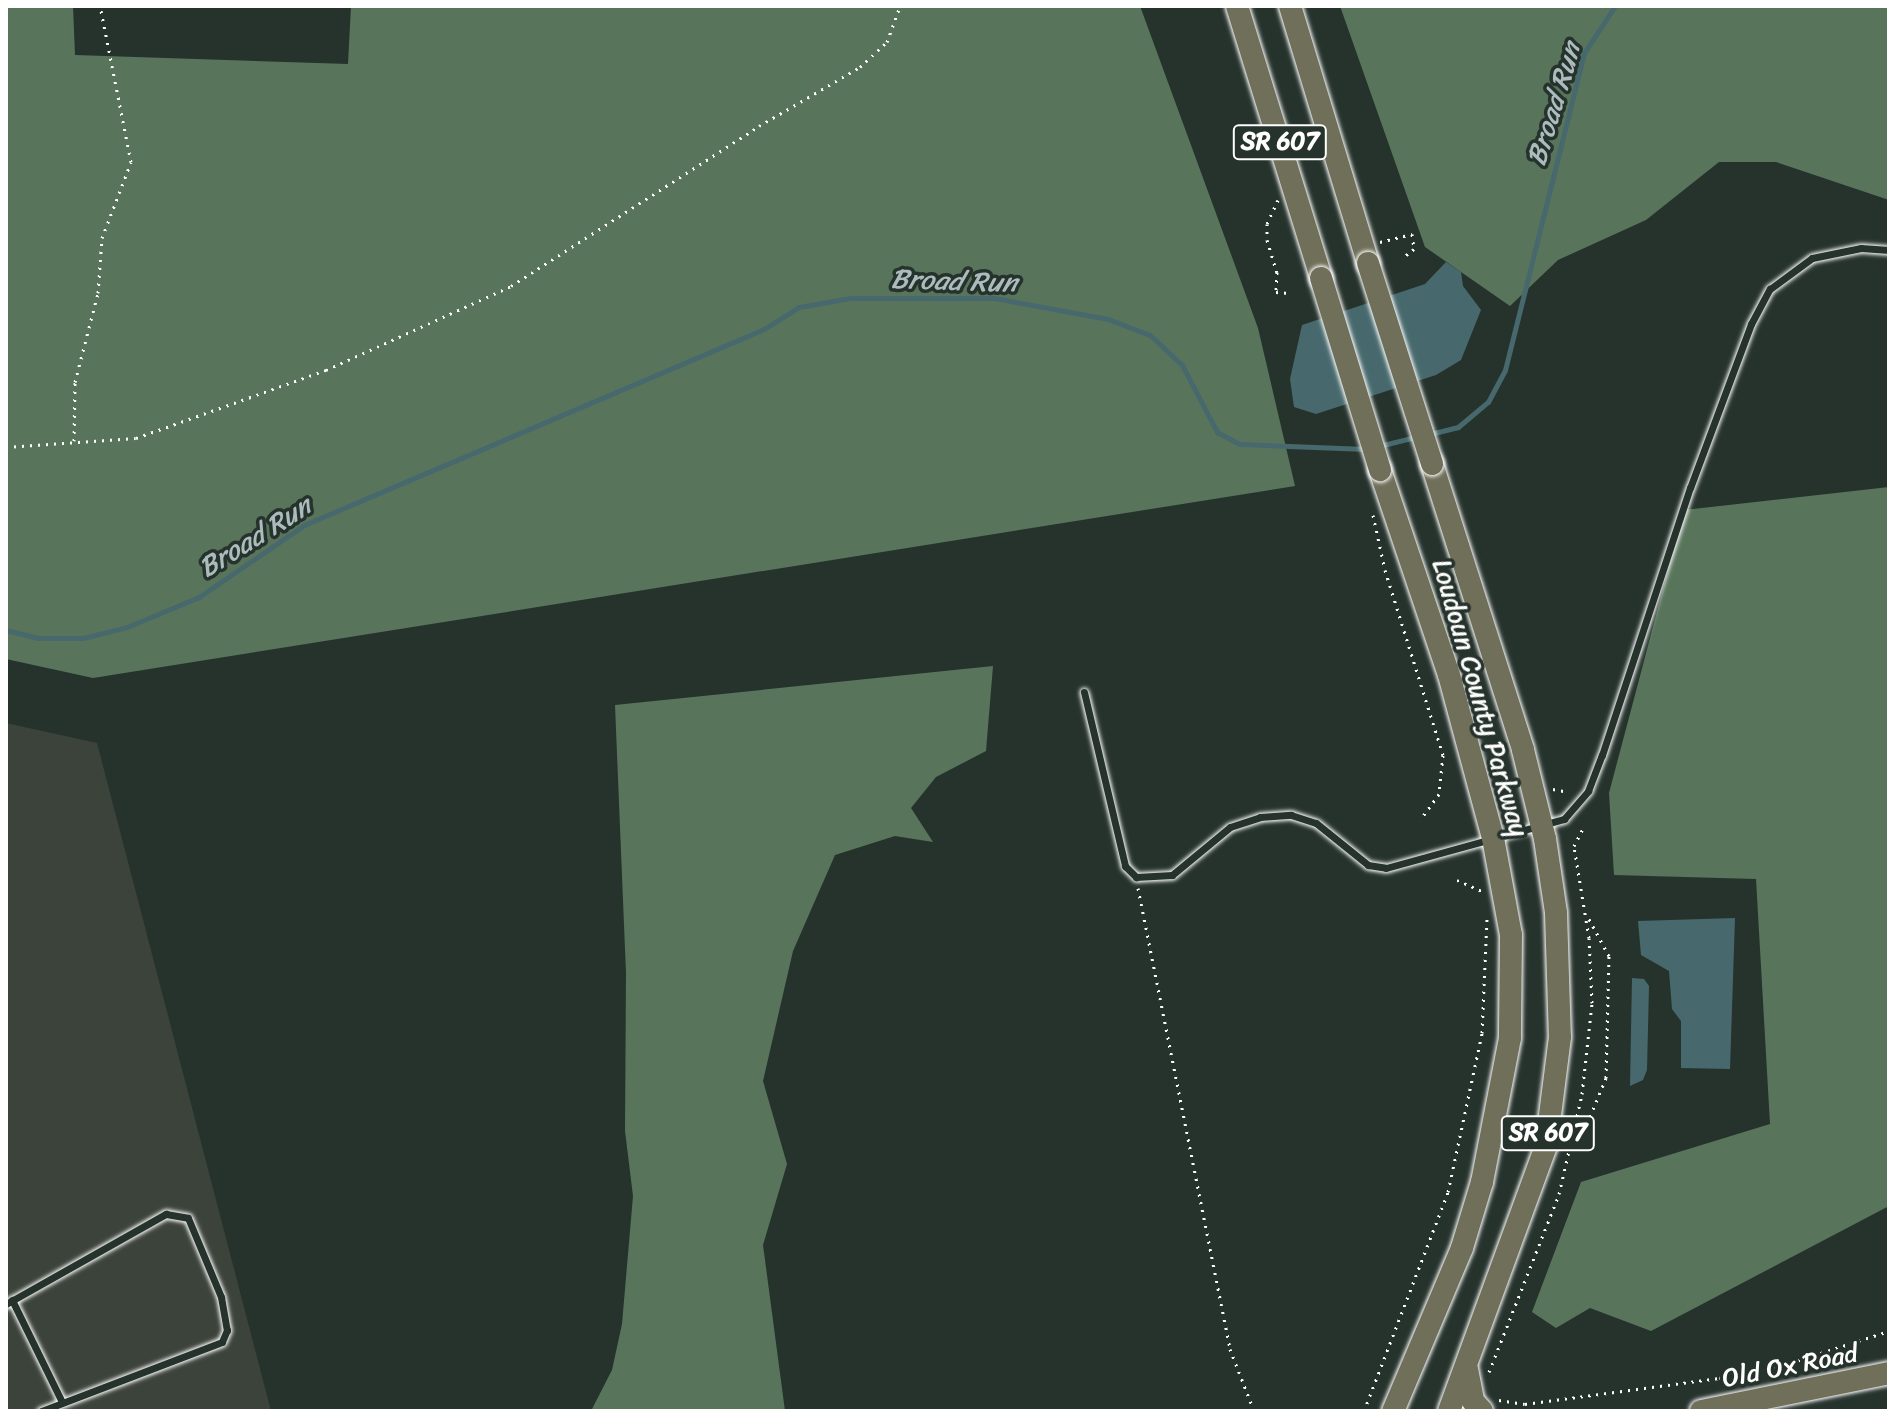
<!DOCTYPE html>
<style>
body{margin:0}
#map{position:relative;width:1895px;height:1417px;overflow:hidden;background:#26332d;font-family:Sriracha,sans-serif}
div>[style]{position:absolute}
.built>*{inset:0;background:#3c433a}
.green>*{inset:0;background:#58755c}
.water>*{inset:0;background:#47696d}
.stream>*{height:5px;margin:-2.5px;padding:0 2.5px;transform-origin:2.5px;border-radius:2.5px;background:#47696d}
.path>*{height:3px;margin-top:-1.5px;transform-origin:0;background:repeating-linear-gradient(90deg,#fff 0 2px,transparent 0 8px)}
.roads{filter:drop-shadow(0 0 2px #fff) drop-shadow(0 0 2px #fff)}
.lane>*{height:7px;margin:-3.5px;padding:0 3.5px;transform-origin:3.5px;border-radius:3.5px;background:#26332d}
.primary>*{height:22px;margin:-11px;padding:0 11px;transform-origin:11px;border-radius:11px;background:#706f59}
.bridges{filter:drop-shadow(0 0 2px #fff) drop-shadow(0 0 2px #fff)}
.primary-bridge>*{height:22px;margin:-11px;padding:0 11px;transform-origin:11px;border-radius:11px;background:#706f59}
span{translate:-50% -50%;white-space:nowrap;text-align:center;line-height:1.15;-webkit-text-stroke:7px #26332d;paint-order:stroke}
.shield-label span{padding:2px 6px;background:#26332d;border:2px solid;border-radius:6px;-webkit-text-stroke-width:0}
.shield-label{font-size:24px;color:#fff;font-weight:700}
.street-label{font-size:26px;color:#fff}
.water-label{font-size:28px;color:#acbcbd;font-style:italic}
.frame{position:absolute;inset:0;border:8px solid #fff;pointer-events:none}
</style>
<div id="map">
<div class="built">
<i style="clip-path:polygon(6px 723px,97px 743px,271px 1411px,6px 1411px)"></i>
</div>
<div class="green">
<i style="clip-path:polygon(6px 6px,73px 6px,75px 55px,348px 64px,351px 6px,1140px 6px,1258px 328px,1295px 486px,93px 678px,6px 659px)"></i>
<i style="clip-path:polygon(1340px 6px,1889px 6px,1889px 200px,1776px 162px,1719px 162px,1646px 220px,1558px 260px,1510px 306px,1425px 247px)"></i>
<i style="clip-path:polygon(1889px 487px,1889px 1206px,1651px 1331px,1590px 1308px,1556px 1328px,1532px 1312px,1581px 1182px,1770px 1124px,1756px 879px,1614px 875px,1609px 793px,1684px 510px)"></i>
<i style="clip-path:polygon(993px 666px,986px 751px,936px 777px,911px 808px,933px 842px,895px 836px,835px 855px,793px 951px,763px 1081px,787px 1164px,763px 1245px,785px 1411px,591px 1411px,612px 1370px,622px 1324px,633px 1196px,625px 1131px,626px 973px,615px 705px)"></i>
</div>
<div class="water">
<i style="clip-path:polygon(1446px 262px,1461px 272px,1463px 286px,1481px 310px,1461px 360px,1436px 375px,1316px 414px,1294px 407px,1290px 379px,1302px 325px,1425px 284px)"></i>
<i style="clip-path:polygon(1735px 918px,1730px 1069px,1681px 1068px,1681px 1021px,1672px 1009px,1669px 971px,1641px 955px,1638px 921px)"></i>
<i style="clip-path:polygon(1632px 978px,1644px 979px,1649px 986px,1647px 1070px,1643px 1080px,1630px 1086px)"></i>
</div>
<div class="stream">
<i style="left:1430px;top:434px;width:29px;rotate:-14deg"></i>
<i style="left:1458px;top:427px;width:39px;rotate:-40deg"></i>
<i style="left:1488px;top:402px;width:36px;rotate:-62deg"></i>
<i style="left:1505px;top:370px;width:327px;rotate:-76deg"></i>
<i style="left:1584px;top:53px;width:56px;rotate:-56.6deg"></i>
<i style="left:1379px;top:446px;width:38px;rotate:-14deg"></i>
<i style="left:6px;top:630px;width:32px;rotate:14deg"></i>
<i style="left:37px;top:638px;width:46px"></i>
<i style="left:83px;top:638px;width:45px;rotate:-14deg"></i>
<i style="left:127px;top:627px;width:78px;rotate:-22.6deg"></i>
<i style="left:199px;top:597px;width:127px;rotate:-34.4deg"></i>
<i style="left:304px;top:525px;width:500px;rotate:-23.08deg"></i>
<i style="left:764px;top:329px;width:41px;rotate:-32.2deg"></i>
<i style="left:799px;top:307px;width:52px;rotate:-10deg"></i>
<i style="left:850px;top:298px;width:144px"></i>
<i style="left:994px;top:298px;width:116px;rotate:10.4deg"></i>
<i style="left:1108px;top:319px;width:45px;rotate:20.9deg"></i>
<i style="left:1150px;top:335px;width:44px;rotate:43.2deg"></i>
<i style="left:1182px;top:365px;width:76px;rotate:62.4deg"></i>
<i style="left:1217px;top:432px;width:26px;rotate:28deg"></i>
<i style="left:1240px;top:444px;width:126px;rotate:2.3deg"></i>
</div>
<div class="path">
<i style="left:1278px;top:200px;width:26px;rotate:115deg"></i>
<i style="left:1267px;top:224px;width:16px;rotate:90deg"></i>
<i style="left:1267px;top:240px;width:34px;rotate:73deg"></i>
<i style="left:1277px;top:272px;width:20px;rotate:93deg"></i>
<i style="left:1276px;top:292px;width:13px;rotate:4deg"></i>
<i style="left:1380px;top:242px;width:33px;rotate:-14deg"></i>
<i style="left:1412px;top:234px;width:15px;rotate:82deg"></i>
<i style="left:1414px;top:249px;width:11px;rotate:142deg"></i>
<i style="left:74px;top:441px;width:59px;rotate:-89deg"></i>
<i style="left:75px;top:382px;width:92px;rotate:-75.5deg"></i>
<i style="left:98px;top:293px;width:55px;rotate:-85.8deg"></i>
<i style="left:102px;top:238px;width:81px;rotate:-69.1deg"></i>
<i style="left:131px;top:162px;width:159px;rotate:-101.2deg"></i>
<i style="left:6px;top:447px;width:130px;rotate:-4deg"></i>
<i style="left:136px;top:438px;width:202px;rotate:-19.7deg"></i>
<i style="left:326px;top:370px;width:203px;rotate:-24.4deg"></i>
<i style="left:511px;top:286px;width:295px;rotate:-32.8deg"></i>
<i style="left:759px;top:126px;width:117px;rotate:-30.3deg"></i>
<i style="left:860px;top:67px;width:37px;rotate:-43deg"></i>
<i style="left:887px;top:42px;width:38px;rotate:-70deg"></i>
<i style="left:1373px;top:515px;width:56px;rotate:77.7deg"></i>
<i style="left:1385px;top:570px;width:194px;rotate:72.6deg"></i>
<i style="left:1443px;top:755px;width:39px;rotate:96deg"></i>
<i style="left:1439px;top:794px;width:32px;rotate:126deg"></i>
<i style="left:1553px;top:789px;width:16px;rotate:11deg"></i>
<i style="left:1457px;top:880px;width:27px;rotate:24deg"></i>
<i style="left:1138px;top:888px;width:470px;rotate:78.7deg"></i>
<i style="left:1230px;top:1349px;width:66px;rotate:68.8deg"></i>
<i style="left:1576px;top:1131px;width:13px;rotate:-32deg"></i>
<i style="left:1587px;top:1124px;width:50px;rotate:-67.6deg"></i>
<i style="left:1606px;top:1078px;width:122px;rotate:-88.6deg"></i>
<i style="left:1609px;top:956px;width:44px;rotate:-118.3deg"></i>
<i style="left:1489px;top:1372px;width:191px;rotate:-68.5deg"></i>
<i style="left:1559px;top:1194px;width:103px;rotate:-77deg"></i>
<i style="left:1582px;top:1094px;width:92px;rotate:-83.7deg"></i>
<i style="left:1592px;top:1003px;width:65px;rotate:-92.6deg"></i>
<i style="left:1589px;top:938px;width:93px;rotate:-99.3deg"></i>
<i style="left:1574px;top:846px;width:18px;rotate:-63deg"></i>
<i style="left:1499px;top:1400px;width:26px;rotate:9deg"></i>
<i style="left:1525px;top:1404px;width:196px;rotate:-7.6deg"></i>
<i style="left:1719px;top:1378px;width:73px;rotate:-11.9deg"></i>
<i style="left:1790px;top:1363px;width:104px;rotate:-17.9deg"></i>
<i style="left:1364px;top:1411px;width:235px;rotate:-69deg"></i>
<i style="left:1448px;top:1192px;width:163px;rotate:-77.9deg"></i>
<i style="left:1482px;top:1033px;width:115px;rotate:-87.5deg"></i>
</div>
<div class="roads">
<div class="lane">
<i style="left:1084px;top:692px;width:179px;rotate:76.7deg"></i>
<i style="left:1125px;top:866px;width:16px;rotate:45deg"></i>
<i style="left:1136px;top:877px;width:36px;rotate:-3deg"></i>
<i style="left:1172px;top:875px;width:75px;rotate:-39.6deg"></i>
<i style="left:1230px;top:827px;width:32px;rotate:-18deg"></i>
<i style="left:1260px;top:817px;width:31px;rotate:-4deg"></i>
<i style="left:1291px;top:815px;width:26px;rotate:18deg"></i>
<i style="left:1316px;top:823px;width:67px;rotate:38.9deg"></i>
<i style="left:1368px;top:865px;width:18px;rotate:9deg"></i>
<i style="left:1386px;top:868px;width:185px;rotate:-15.4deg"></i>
<i style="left:1564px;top:819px;width:37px;rotate:-49deg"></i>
<i style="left:1588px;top:791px;width:39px;rotate:-69deg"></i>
<i style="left:1602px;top:755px;width:281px;rotate:-71.8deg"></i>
<i style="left:1690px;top:488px;width:175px;rotate:-69.6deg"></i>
<i style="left:1751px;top:324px;width:40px;rotate:-62deg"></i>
<i style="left:1770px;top:289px;width:52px;rotate:-36.4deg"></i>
<i style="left:1812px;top:258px;width:50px;rotate:-11.5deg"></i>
<i style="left:1861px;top:248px;width:28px;rotate:4deg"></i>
<i style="left:12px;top:1300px;width:114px;rotate:63.9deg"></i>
<i style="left:6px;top:1304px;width:184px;rotate:-29.4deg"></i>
<i style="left:166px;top:1214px;width:22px;rotate:10deg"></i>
<i style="left:188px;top:1218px;width:86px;rotate:67.3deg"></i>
<i style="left:221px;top:1297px;width:34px;rotate:80deg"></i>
<i style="left:227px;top:1330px;width:13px;rotate:113deg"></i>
<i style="left:222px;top:1342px;width:194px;rotate:159.1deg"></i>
</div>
<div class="primary">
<i style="left:1237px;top:6px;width:285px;rotate:72.8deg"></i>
<i style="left:1290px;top:6px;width:269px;rotate:73.1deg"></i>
<i style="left:1432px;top:464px;width:300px;rotate:72.3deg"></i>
<i style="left:1523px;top:750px;width:92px;rotate:76.1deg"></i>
<i style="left:1545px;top:839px;width:75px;rotate:81.5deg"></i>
<i style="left:1556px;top:913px;width:124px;rotate:88.2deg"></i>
<i style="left:1560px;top:1037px;width:110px;rotate:97.3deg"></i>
<i style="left:1546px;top:1146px;width:282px;rotate:110.1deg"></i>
<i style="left:1380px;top:470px;width:216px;rotate:71.4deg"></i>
<i style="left:1449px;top:675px;width:169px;rotate:74.9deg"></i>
<i style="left:1493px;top:838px;width:99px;rotate:79.5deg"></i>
<i style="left:1511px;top:935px;width:103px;rotate:90.6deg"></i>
<i style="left:1510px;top:1038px;width:147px;rotate:101deg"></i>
<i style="left:1482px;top:1182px;width:69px;rotate:106.9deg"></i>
<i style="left:1462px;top:1248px;width:177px;rotate:112.9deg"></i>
<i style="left:1467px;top:1369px;width:33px;rotate:79deg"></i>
<i style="left:1473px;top:1401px;width:13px;rotate:48deg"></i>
<i style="left:1701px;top:1411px;width:192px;rotate:-11.4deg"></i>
</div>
</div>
<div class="bridges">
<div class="primary-bridge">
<i style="left:1368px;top:263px;width:211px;rotate:72.3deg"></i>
<i style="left:1321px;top:278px;width:201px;rotate:72.9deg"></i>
</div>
</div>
<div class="shield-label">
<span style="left:1280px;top:142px">SR 607</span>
<span style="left:1548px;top:1133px">SR 607</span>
</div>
<div class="street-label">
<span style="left:1480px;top:698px;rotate:74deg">Loudoun County Parkway</span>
<span style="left:1790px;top:1366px;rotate:-11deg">Old Ox Road</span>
</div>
<div class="water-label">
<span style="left:1554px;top:104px;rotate:-73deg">Broad Run</span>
<span style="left:954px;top:281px;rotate:2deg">Broad Run</span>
<span style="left:255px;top:537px;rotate:-32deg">Broad Run</span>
</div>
<div class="frame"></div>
</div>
